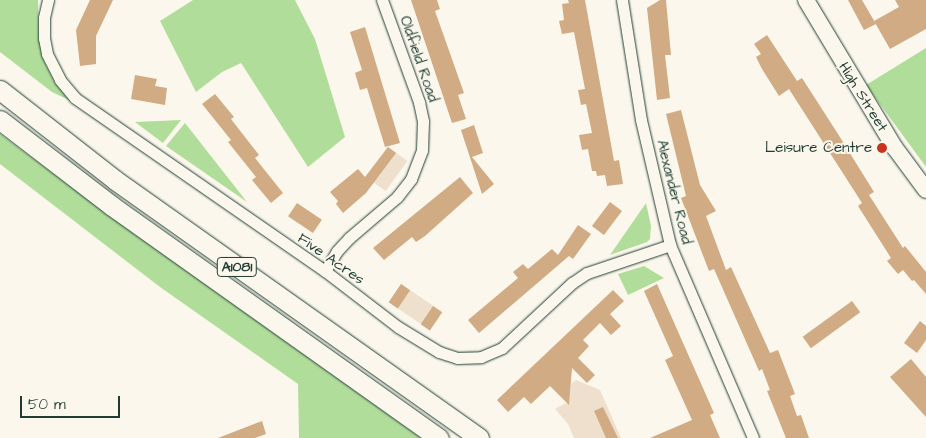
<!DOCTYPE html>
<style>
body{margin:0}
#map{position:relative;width:926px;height:438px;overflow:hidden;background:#fbf7ec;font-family:"Architects Daughter",sans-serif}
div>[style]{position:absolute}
.built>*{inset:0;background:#eee0cc;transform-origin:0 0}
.green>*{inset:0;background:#b1dd9b}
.building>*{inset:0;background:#d1ab83;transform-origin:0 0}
.roads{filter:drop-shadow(0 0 1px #1f3d34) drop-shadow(0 0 1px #1f3d34)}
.street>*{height:11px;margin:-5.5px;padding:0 5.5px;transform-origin:5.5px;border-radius:5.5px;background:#fbf7ec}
.secondary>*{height:16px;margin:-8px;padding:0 8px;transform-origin:8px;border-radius:8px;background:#fbf7ec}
.primary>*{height:19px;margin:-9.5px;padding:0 9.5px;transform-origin:9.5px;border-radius:9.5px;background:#fbf7ec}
.dots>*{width:14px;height:14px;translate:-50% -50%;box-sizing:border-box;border:2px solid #fbf7ec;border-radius:50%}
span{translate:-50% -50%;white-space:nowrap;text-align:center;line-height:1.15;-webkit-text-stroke:4px #fbf7ec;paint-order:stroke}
.shield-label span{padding:1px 4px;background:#fbf7ec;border:1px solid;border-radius:4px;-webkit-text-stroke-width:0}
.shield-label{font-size:14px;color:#1f3d34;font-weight:700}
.street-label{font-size:15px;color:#1f3d34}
.poi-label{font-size:15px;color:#1f3d34}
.right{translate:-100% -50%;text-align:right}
.scale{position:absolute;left:20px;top:396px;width:100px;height:22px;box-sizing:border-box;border:2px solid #1f3d34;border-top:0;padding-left:6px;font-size:15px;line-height:18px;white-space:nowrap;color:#1f3d34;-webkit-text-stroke:4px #fbf7ec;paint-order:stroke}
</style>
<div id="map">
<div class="built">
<i style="left:388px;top:147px;width:24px;height:37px;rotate:36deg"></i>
<i style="left:401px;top:284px;width:50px;height:22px;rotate:34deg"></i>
<i style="clip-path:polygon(576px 380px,600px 390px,621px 438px,574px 438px,568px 424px,555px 409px,569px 401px,571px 384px)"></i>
</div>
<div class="green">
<i style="clip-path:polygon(0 0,38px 0,39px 40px,44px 61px,55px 83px,71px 101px,52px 92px,0 52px)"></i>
<i style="clip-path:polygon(193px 0,295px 0,315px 39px,345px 137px,308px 167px,241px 63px,222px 72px,196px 92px,160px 21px)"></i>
<i style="clip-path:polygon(926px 48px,926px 167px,866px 85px)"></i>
<i style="clip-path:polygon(181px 120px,163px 143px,135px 122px)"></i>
<i style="clip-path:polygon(185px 123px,247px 202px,166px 146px)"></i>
<i style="clip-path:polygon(0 134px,129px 230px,421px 438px,299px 438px,298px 384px,160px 287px,0 164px)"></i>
<i style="clip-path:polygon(646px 203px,651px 226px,650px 239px,647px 242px,610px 255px)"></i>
<i style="clip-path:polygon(644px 266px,664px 278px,628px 295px,618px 274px)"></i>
</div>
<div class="building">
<i style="clip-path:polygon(90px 0,113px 0,96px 36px,96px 64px,80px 66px,76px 30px)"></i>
<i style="clip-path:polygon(411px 0,437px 0,440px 9px,435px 11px,464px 93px,458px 95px,466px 119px,452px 123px)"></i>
<i style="clip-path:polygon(568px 0,585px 0,614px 161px,619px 160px,623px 184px,607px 186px,605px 175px,597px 176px,596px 171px,592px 171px,588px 149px,582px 150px,579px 135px,592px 133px,586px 104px,581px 105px,578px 90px,585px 89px,574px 32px,562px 34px,559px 21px,564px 20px,562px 4px,569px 3px)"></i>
<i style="clip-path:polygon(660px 0,666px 0,671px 55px,665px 55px,670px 98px,657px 100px,647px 8px)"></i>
<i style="clip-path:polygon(848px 0,862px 0,876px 24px,864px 30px)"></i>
<i style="clip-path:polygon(895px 0,926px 0,926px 29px,890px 49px,874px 21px,899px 7px)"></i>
<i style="clip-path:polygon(365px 27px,400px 143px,385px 147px,367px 88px,360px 90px,355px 73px,362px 70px,350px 32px)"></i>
<i style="clip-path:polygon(767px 35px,797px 81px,802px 78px,838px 134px,874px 192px,869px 195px,903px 248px,905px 246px,926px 272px,926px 294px,914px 280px,912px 281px,903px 270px,898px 274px,887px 261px,891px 258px,858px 206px,862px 203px,789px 89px,779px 96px,762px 69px,756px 57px,761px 54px,754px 44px)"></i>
<i style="clip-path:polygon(135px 75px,157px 79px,155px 86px,167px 88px,165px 105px,131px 99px)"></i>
<i style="clip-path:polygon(215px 94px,234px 117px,231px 119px,259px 155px,255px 158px,283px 193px,271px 203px,252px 180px,256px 177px,228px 142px,231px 140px,202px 104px)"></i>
<i style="clip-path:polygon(681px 110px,700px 185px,716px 211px,706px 216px,726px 270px,731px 267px,770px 353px,778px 350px,795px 394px,790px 396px,797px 416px,801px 415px,809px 438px,786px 438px,767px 391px,770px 390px,762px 369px,759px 371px,714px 269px,709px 271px,681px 198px,686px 196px,666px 114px)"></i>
<i style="clip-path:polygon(474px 125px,483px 153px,472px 157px,494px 184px,482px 194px,461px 130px)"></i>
<i style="clip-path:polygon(388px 147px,396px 153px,366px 193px,343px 213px,336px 204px,338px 201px,330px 192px,358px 169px,365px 177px)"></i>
<i style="clip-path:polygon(460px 177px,473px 193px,425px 236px,416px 242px,412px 237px,384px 260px,373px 248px)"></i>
<i style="left:610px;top:202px;width:15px;height:30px;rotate:37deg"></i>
<i style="left:297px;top:203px;width:30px;height:16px;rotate:34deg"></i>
<i style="clip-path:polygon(578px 225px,591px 234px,573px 259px,569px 256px,479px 333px,468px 320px,518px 278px,513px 272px,523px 264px,528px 269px,552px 249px,558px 255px)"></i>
<i style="left:401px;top:284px;width:11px;height:22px;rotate:34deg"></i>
<i style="clip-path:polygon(657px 284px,714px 413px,710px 415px,720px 438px,650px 438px,692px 420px,665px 360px,673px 356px,644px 291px)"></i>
<i style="clip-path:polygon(613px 290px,624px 301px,610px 314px,621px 326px,611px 335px,600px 323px,583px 340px,589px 346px,578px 358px,595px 375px,587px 383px,572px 368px,569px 405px,550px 386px,531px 404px,524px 397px,508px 412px,497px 400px)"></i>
<i style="left:852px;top:301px;width:14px;height:61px;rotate:54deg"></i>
<i style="left:433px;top:306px;width:11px;height:22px;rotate:34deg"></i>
<i style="clip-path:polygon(920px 321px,926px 326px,926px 340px,917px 353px,904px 343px)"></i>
<i style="clip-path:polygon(911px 359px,926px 377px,926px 417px,890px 377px)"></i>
<i style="clip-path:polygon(603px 407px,618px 438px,606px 438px,594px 411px)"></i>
<i style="clip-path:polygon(262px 421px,266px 434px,255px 438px,218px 438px)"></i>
</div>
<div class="roads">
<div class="street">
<i style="left:48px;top:0;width:18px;rotate:103deg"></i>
<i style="left:44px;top:18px;width:20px;rotate:90deg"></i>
<i style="left:44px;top:38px;width:16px;rotate:79deg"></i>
<i style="left:47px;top:54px;width:29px;rotate:63deg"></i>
<i style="left:60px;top:80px;width:23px;rotate:50deg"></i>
<i style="left:75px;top:98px;width:304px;rotate:34.7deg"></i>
<i style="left:325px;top:271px;width:92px;rotate:37.5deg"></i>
<i style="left:398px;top:327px;width:48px;rotate:31.4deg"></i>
<i style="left:439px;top:352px;width:19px;rotate:18deg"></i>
<i style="left:457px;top:358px;width:24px;rotate:-2deg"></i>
<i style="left:481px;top:357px;width:23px;rotate:-23deg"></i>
<i style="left:502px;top:348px;width:96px;rotate:-42.9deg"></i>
<i style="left:572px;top:283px;width:18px;rotate:-34deg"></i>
<i style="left:587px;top:273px;width:88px;rotate:-18.6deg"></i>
<i style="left:622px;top:0;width:121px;rotate:81deg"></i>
<i style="left:641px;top:120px;width:128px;rotate:76.9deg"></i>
<i style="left:670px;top:245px;width:210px;rotate:66.7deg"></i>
<i style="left:325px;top:271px;width:23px;rotate:-59deg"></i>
<i style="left:337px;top:251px;width:18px;rotate:-47deg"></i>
<i style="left:349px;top:238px;width:63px;rotate:-40.5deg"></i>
<i style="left:397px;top:197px;width:23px;rotate:-52deg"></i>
<i style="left:411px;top:179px;width:31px;rotate:-69deg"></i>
<i style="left:422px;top:150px;width:29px;rotate:-88deg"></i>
<i style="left:423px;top:121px;width:19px;rotate:-102deg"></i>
<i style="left:419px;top:102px;width:109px;rotate:-109.9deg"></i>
</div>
<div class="secondary">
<i style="left:806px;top:0;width:173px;rotate:59deg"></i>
<i style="left:895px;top:148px;width:52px;rotate:53.6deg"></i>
</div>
<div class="primary">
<i style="left:0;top:90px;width:146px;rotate:38deg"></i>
<i style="left:115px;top:180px;width:446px;rotate:35.3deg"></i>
<i style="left:0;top:120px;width:141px;rotate:37.5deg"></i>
<i style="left:112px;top:206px;width:401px;rotate:35.4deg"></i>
</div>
</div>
<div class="dots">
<i style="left:882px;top:148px;background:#c8321e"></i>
</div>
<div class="shield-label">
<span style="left:237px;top:267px">A1081</span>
</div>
<div class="street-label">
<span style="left:419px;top:59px;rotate:71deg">Oldfield Road</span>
<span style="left:863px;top:97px;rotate:58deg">High Street</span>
<span style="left:674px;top:192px;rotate:76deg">Alexander Road</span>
<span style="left:331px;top:259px;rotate:35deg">Five Acres</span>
</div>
<div class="poi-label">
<span class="right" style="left:872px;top:148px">Leisure Centre</span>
</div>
<div class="scale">50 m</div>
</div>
